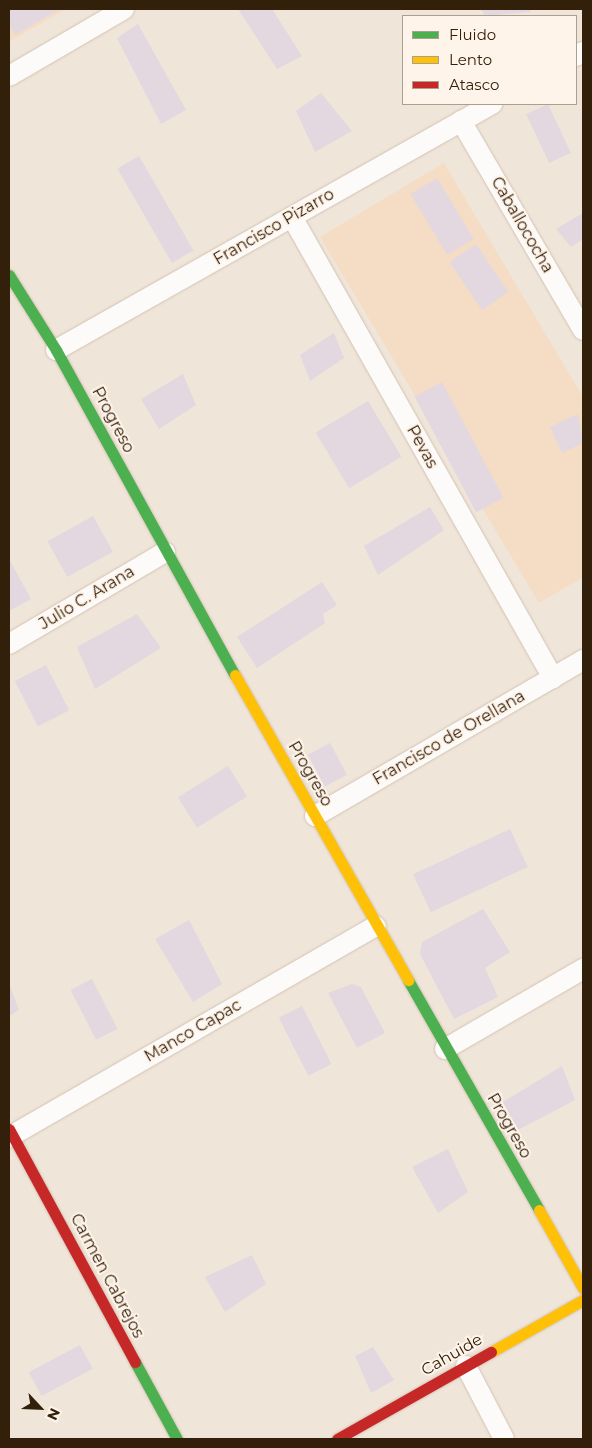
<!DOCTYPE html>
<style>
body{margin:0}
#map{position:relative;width:592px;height:1448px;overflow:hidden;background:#f0e5d9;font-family:Montserrat,sans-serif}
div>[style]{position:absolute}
.built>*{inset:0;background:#f4ddc4}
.building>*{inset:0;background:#e3d8df;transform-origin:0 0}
.roads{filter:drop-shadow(0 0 1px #d2c3b4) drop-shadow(0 0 1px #d2c3b4)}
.street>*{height:20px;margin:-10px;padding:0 10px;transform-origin:10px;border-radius:10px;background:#fdfbf9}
.fast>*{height:11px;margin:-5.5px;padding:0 5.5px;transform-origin:5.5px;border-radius:5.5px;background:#4caf50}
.slow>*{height:11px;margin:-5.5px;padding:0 5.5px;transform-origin:5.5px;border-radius:5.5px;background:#ffc107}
.jam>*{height:11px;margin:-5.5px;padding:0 5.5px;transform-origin:5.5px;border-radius:5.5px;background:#c62828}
span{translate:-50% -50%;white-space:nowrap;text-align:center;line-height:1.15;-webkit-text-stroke:4px #fff4ea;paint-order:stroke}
.street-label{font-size:16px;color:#33200a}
.frame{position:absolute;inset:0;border:10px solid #33200a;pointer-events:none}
.legend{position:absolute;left:402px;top:15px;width:175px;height:90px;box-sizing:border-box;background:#fff4ea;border:1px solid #ad9f90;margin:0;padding:6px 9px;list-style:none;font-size:15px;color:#33200a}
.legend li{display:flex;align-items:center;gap:10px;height:25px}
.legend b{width:25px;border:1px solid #ad9f90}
.north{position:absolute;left:15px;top:1383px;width:50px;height:50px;-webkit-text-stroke:4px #fff4ea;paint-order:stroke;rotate:115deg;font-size:14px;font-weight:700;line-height:20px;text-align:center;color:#33200a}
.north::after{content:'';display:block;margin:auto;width:18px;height:22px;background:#33200a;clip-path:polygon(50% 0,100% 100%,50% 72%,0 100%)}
</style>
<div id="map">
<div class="built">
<i style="clip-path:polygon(9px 9px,66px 9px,9px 42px)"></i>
<i style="clip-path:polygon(444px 163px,583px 397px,583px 577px,539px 603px,320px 237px)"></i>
</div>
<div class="building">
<i style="clip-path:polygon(9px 9px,60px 9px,15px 35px,9px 24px)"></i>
<i style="clip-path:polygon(238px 9px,272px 9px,302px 56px,277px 69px)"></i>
<i style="clip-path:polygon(481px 9px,529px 9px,531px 12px,485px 16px)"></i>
<i style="clip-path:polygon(138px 24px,186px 110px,161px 124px,117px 38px)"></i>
<i style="clip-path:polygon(321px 93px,352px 131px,315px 152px,296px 111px)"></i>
<i style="left:548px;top:104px;width:54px;height:24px;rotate:65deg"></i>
<i style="left:139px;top:156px;width:109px;height:25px;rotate:60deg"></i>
<i style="left:437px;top:178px;width:71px;height:31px;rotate:59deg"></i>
<i style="clip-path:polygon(583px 213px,583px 239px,571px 247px,556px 229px)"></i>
<i style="left:476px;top:244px;width:58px;height:32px;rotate:56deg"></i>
<i style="clip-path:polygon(334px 333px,344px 358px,310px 381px,300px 355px)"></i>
<i style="clip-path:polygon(183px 374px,196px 405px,159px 429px,141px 399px)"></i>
<i style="left:442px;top:382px;width:131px;height:31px;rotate:62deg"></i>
<i style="left:368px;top:401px;width:65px;height:61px;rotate:59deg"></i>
<i style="clip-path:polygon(578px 414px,583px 443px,562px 453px,550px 427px)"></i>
<i style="clip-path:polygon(430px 507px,444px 530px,378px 575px,364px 546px)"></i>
<i style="left:93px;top:516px;width:41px;height:52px;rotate:61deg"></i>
<i style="clip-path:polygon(9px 559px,31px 599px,9px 611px)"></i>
<i style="clip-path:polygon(322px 582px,337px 605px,323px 614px,325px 623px,257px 668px,237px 637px)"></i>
<i style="clip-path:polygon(137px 614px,161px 648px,95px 689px,77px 647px)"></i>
<i style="left:46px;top:665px;width:51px;height:35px;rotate:63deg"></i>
<i style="left:330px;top:743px;width:36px;height:25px;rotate:62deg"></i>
<i style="left:228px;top:766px;width:36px;height:59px;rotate:58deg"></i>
<i style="left:510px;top:829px;width:42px;height:107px;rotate:65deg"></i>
<i style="clip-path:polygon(483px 909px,510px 952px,485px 968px,498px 997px,454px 1019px,420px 954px,422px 942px)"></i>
<i style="clip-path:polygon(189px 920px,222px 984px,193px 1002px,155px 939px)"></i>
<i style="left:92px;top:979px;width:56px;height:24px;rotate:63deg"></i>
<i style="clip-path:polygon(9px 983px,19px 1010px,9px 1016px)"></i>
<i style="clip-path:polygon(352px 984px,361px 987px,385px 1033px,357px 1048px,328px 993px)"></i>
<i style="left:302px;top:1006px;width:65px;height:26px;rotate:63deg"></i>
<i style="clip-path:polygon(562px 1066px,575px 1100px,518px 1130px,503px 1102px)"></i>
<i style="clip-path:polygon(448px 1149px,468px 1192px,438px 1213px,412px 1167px)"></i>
<i style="clip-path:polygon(252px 1255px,266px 1284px,225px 1312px,205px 1277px)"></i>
<i style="left:80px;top:1345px;width:27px;height:58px;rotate:62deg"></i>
<i style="clip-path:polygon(373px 1347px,394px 1380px,371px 1393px,355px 1356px)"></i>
</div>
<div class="roads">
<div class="street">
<i style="left:576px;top:56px;width:8px;rotate:-30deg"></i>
<i style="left:9px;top:76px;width:133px;rotate:-30.2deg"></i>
<i style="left:461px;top:121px;width:242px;rotate:59.7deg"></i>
<i style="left:292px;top:217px;width:530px;rotate:60.48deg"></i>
<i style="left:56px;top:350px;width:501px;rotate:-29.43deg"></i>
<i style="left:9px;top:644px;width:181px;rotate:-30.5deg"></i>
<i style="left:315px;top:816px;width:310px;rotate:-30.2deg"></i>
<i style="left:445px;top:1049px;width:160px;rotate:-30.1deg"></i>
<i style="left:9px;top:1137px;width:423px;rotate:-29.9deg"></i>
<i style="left:466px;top:1366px;width:82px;rotate:62.5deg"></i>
</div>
<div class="fast">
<i style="left:9px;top:275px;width:89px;rotate:57.9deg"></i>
<i style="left:56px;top:350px;width:371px;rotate:61.2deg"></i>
<i style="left:408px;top:980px;width:265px;rotate:60.3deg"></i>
<i style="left:135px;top:1362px;width:88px;rotate:61.4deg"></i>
</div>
<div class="slow">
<i style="left:235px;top:675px;width:351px;rotate:60.4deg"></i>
<i style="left:539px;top:1210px;width:90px;rotate:60.6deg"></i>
<i style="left:491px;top:1352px;width:106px;rotate:-29.5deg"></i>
</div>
<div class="jam">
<i style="left:9px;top:1129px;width:265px;rotate:61.6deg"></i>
<i style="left:337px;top:1439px;width:177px;rotate:-29.5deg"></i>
</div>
</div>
<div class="street-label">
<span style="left:522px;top:225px;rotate:60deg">Caballococha</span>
<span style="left:274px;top:227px;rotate:-30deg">Francisco Pizarro</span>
<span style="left:113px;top:420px;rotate:62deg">Progreso</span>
<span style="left:422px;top:447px;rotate:61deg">Pevas</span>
<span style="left:87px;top:598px;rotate:-31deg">Julio C. Arana</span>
<span style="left:449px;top:738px;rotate:-30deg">Francisco de Orellana</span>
<span style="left:310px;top:774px;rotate:60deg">Progreso</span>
<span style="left:193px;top:1031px;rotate:-30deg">Manco Capac</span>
<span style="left:509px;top:1126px;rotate:60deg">Progreso</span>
<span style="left:107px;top:1276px;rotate:62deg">Carmen Cabrejos</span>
<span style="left:452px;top:1355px;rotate:-30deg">Cahuide</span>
</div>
<div class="frame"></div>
<ul class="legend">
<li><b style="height:6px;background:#4caf50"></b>Fluido</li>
<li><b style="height:6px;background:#ffc107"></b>Lento</li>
<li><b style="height:6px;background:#c62828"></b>Atasco</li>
</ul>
<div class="north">N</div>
</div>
